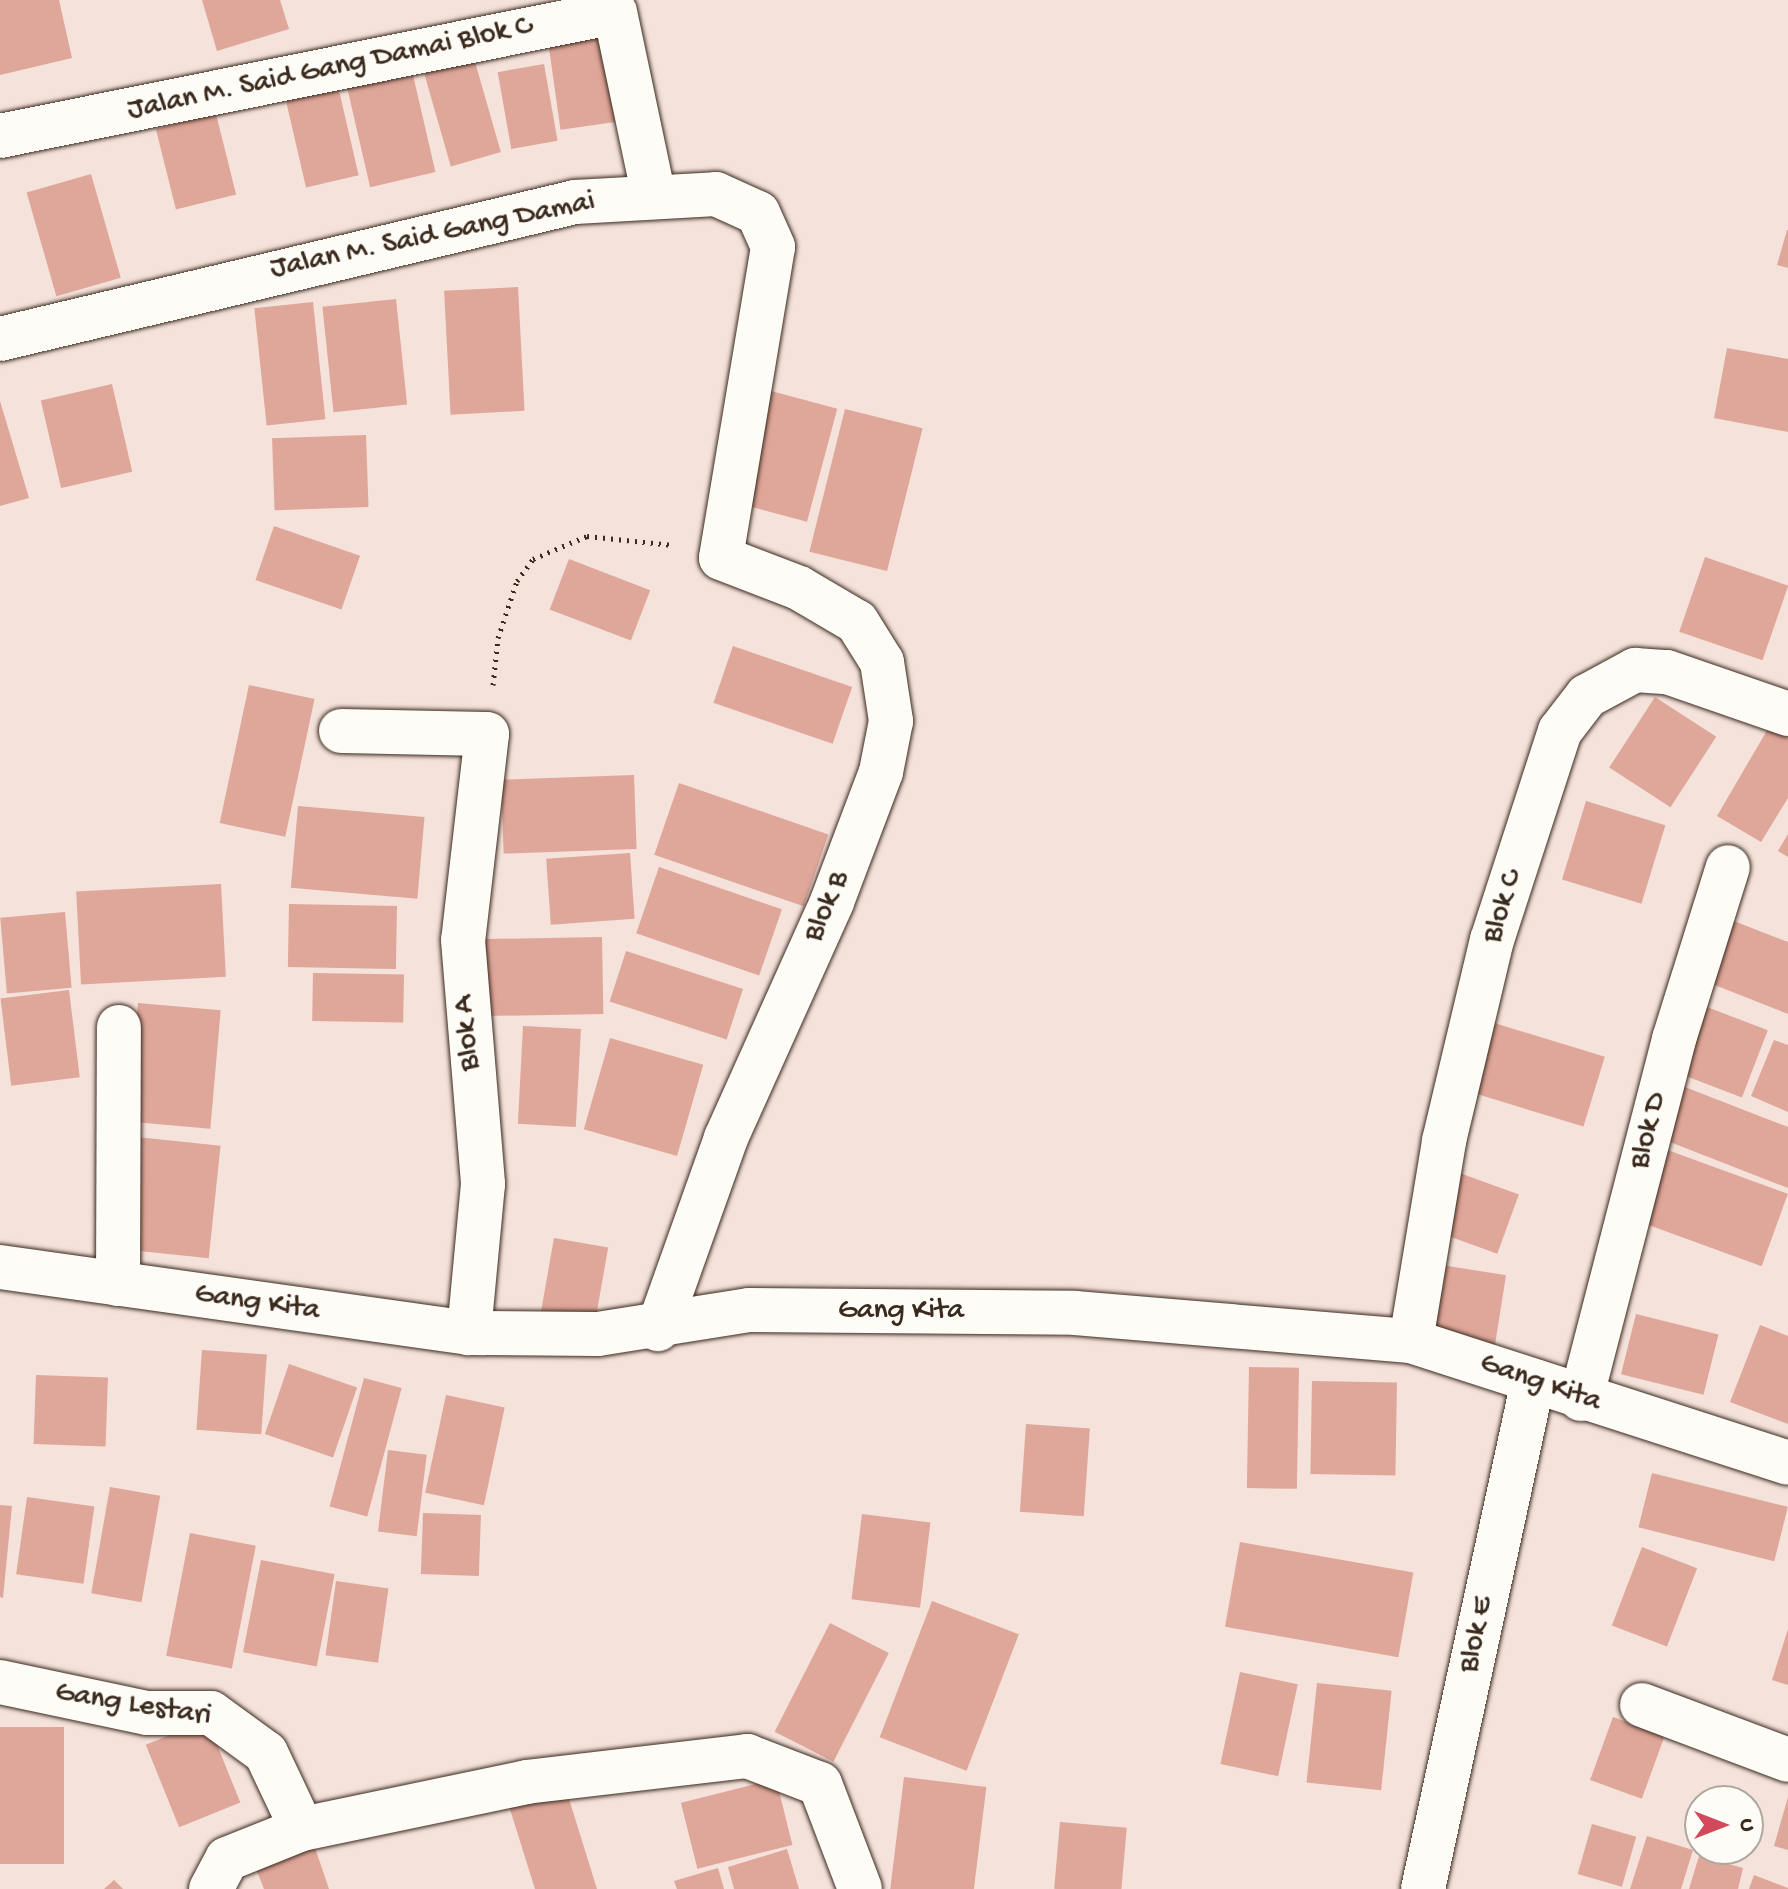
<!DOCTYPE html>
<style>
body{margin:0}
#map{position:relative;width:1788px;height:1889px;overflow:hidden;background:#f4e2db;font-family:"Gochi Hand",sans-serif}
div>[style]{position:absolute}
.building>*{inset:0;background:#dfa69a;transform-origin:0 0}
.path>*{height:5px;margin-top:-2.5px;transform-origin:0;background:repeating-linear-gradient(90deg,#3b2a1e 0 2px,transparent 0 8px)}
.roads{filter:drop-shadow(0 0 2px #3b2a1e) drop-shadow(0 0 2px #3b2a1e)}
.minor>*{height:44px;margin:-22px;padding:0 22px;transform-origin:22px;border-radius:22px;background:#fdfcf7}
span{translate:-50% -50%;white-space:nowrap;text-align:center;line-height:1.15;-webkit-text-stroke:7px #fdfcf7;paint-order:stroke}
.street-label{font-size:30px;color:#3b2a1e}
.north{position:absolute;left:1684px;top:1785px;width:80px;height:80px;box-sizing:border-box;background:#fdfcf7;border:2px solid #afa8a0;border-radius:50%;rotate:90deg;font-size:22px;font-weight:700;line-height:32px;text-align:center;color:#3b2a1e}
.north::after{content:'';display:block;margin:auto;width:28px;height:36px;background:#d1495b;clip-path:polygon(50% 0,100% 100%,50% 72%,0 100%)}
</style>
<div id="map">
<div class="building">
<i style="clip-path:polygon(0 0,59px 0,72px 58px,0 75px)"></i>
<i style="clip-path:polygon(202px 0,280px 0,289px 29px,217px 51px)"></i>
<i style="left:609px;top:29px;width:93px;height:62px;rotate:82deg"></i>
<i style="left:473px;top:55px;width:101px;height:52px;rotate:74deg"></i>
<i style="left:410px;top:62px;width:113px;height:67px;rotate:77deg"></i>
<i style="left:544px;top:64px;width:78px;height:47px;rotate:80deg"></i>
<i style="left:335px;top:73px;width:105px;height:54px;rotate:77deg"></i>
<i style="left:216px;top:114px;width:83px;height:62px;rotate:76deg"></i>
<i style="left:91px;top:174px;width:108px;height:67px;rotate:74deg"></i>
<i style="clip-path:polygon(1787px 230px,1788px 230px,1788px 268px,1777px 265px)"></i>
<i style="left:518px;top:287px;width:124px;height:74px;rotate:87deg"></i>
<i style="left:396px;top:299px;width:106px;height:74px;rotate:84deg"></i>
<i style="left:313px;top:302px;width:118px;height:59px;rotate:84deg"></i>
<i style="clip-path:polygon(1727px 348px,1788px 359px,1788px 432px,1714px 418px)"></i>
<i style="left:112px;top:384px;width:90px;height:73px;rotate:77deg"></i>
<i style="left:760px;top:388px;width:80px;height:117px;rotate:15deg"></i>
<i style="clip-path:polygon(0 401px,29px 498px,0 506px)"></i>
<i style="left:845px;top:409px;width:80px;height:147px;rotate:14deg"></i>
<i style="left:366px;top:435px;width:72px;height:94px;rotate:88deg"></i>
<i style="left:274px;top:526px;width:91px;height:57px;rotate:19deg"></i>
<i style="left:1705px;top:557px;width:88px;height:79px;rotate:19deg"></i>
<i style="left:569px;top:559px;width:87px;height:54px;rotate:21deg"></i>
<i style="left:733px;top:646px;width:126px;height:60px;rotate:19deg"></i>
<i style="left:249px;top:685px;width:67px;height:141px;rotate:12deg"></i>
<i style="left:1655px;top:697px;width:73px;height:84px;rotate:33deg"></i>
<i style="clip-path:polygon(1769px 727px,1788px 738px,1788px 798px,1761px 842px,1717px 816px)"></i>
<i style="left:634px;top:775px;width:74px;height:133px;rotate:88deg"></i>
<i style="left:679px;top:783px;width:158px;height:76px;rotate:19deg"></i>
<i style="left:1586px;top:801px;width:83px;height:82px;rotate:17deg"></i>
<i style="left:298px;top:806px;width:127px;height:82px;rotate:5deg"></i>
<i style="clip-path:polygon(1788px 834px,1788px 857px,1778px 851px)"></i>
<i style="left:630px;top:853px;width:66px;height:84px;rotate:86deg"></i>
<i style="left:659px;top:867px;width:130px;height:70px;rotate:19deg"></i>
<i style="left:221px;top:884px;width:93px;height:145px;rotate:87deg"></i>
<i style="left:289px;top:904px;width:108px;height:63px;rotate:1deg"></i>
<i style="left:65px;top:912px;width:76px;height:65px;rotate:85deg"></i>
<i style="clip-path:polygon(1726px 918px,1788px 942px,1788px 1014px,1702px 980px)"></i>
<i style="left:602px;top:937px;width:77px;height:118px;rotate:89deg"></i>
<i style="left:626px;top:951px;width:123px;height:53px;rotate:18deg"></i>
<i style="left:313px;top:973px;width:91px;height:48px;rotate:1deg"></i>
<i style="left:69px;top:990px;width:88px;height:69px;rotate:83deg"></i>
<i style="left:1694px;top:1002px;width:79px;height:72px;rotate:21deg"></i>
<i style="left:138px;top:1003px;width:83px;height:119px;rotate:5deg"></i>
<i style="left:1491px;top:1022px;width:119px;height:73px;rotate:17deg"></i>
<i style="left:523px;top:1026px;width:58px;height:98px;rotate:3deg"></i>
<i style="left:610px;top:1038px;width:97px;height:95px;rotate:16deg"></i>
<i style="clip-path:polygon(1774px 1040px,1788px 1045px,1788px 1112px,1751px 1096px)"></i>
<i style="clip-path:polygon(1672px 1082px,1788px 1127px,1788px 1188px,1652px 1135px)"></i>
<i style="left:137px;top:1137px;width:84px;height:113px;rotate:6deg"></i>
<i style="left:1662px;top:1148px;width:134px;height:77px;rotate:20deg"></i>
<i style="left:1454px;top:1171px;width:69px;height:63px;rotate:20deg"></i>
<i style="left:554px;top:1238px;width:55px;height:79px;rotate:10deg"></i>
<i style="left:1429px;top:1263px;width:78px;height:71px;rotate:9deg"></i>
<i style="left:1636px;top:1314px;width:85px;height:62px;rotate:14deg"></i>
<i style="clip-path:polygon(1760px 1325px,1788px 1336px,1788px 1424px,1730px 1402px)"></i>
<i style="left:202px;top:1350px;width:65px;height:80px;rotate:4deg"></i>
<i style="left:289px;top:1364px;width:72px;height:74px;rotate:19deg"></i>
<i style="left:1249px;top:1367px;width:50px;height:121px;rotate:1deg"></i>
<i style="left:36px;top:1375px;width:72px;height:69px;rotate:2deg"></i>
<i style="left:364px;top:1378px;width:39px;height:133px;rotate:15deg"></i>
<i style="left:1312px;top:1381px;width:85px;height:93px;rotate:1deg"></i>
<i style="left:446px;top:1395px;width:60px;height:100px;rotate:12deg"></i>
<i style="left:1026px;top:1424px;width:64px;height:88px;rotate:4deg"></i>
<i style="left:388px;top:1450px;width:39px;height:82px;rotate:7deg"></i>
<i style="left:1652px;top:1473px;width:140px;height:56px;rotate:14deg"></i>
<i style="left:110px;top:1487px;width:51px;height:108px;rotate:10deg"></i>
<i style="left:27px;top:1497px;width:68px;height:78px;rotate:8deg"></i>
<i style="clip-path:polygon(0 1505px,12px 1506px,3px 1598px,0 1597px)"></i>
<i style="left:423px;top:1513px;width:58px;height:61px;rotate:2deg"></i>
<i style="left:862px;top:1514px;width:69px;height:86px;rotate:7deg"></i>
<i style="left:190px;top:1533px;width:67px;height:125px;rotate:11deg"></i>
<i style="left:1240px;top:1542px;width:176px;height:86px;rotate:10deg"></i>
<i style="left:1642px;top:1547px;width:59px;height:84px;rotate:21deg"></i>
<i style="left:261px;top:1560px;width:75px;height:94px;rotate:11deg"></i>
<i style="left:336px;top:1581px;width:53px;height:75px;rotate:8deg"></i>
<i style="left:932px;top:1601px;width:93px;height:146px;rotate:21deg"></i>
<i style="left:830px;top:1623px;width:66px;height:122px;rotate:27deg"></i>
<i style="clip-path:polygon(1788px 1629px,1788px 1685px,1772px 1680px)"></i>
<i style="left:1240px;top:1672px;width:59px;height:94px;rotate:12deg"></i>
<i style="left:1317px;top:1683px;width:75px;height:100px;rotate:6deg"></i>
<i style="left:1613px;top:1717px;width:55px;height:67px;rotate:20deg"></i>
<i style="left:207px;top:1720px;width:89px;height:66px;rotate:68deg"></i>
<i style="left:0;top:1727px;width:64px;height:137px"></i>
<i style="left:904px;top:1777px;width:83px;height:113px;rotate:7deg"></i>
<i style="left:776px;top:1779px;width:68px;height:98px;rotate:76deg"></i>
<i style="clip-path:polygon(565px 1786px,597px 1889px,535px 1889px,508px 1803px)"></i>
<i style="clip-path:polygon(1788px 1797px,1788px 1850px,1774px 1846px)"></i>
<i style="left:1060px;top:1822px;width:67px;height:67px;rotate:5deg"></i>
<i style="left:1592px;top:1824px;width:46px;height:52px;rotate:16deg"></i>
<i style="clip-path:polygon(1647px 1836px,1693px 1850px,1681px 1889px,1630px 1889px)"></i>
<i style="clip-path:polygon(313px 1842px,329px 1889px,264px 1889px,254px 1864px)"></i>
<i style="clip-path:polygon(787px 1849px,799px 1889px,734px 1889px,728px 1867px)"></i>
<i style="clip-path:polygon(1699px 1856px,1743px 1868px,1738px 1889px,1689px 1889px)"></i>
<i style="clip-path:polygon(718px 1868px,724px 1889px,677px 1889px,674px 1881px)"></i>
<i style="clip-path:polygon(1754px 1875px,1788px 1888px,1788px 1889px,1749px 1889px)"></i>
<i style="clip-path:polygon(114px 1880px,123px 1889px,104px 1889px)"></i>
</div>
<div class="path">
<i style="left:493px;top:685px;width:47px;rotate:-83.9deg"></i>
<i style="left:498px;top:638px;width:60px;rotate:-71.6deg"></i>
<i style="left:517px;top:581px;width:27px;rotate:-54deg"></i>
<i style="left:533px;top:559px;width:59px;rotate:-23.1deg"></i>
<i style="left:587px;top:536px;width:86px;rotate:6deg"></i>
</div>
<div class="roads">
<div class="minor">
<i style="left:0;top:136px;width:627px;rotate:-11.4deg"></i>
<i style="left:615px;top:12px;width:189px;rotate:78.1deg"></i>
<i style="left:0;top:339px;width:591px;rotate:-13.4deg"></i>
<i style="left:575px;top:202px;width:141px;rotate:-3.2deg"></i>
<i style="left:716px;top:194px;width:46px;rotate:24.3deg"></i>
<i style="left:758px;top:213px;width:37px;rotate:66deg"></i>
<i style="left:773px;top:247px;width:315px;rotate:99.5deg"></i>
<i style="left:721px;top:558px;width:84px;rotate:21deg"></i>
<i style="left:799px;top:588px;width:67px;rotate:30.4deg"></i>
<i style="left:857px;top:622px;width:47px;rotate:58deg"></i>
<i style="left:882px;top:662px;width:60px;rotate:81.3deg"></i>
<i style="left:891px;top:721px;width:52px;rotate:101.1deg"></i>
<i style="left:881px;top:772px;width:139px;rotate:110.7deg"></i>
<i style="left:832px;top:902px;width:259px;rotate:114.2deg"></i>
<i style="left:726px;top:1138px;width:203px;rotate:109.6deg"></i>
<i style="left:341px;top:731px;width:146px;rotate:1.2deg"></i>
<i style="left:487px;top:734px;width:207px;rotate:96.6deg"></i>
<i style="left:463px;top:940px;width:245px;rotate:85.3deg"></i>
<i style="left:483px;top:1184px;width:150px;rotate:95.4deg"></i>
<i style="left:0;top:1267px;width:474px;rotate:8deg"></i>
<i style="left:469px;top:1333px;width:129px;rotate:0.4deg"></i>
<i style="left:598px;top:1334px;width:153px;rotate:-9deg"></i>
<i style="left:749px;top:1310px;width:326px;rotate:0.5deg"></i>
<i style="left:1075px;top:1313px;width:337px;rotate:4.8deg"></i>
<i style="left:1411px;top:1341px;width:396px;rotate:17.9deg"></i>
<i style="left:118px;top:1284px;width:257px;rotate:-89.8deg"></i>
<i style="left:1411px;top:1341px;width:203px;rotate:-80.6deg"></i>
<i style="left:1444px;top:1141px;width:207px;rotate:-76.6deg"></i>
<i style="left:1492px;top:940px;width:220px;rotate:-72deg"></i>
<i style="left:1560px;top:731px;width:44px;rotate:-52.4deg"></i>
<i style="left:1587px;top:696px;width:55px;rotate:-28.4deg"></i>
<i style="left:1635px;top:670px;width:32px;rotate:4deg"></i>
<i style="left:1667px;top:672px;width:128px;rotate:19.1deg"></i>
<i style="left:1581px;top:1399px;width:372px;rotate:-75.5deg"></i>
<i style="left:1674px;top:1039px;width:180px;rotate:-72.6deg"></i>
<i style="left:0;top:1682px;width:150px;rotate:11.9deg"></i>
<i style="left:147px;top:1713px;width:64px"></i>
<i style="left:211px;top:1713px;width:68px;rotate:36deg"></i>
<i style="left:266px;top:1753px;width:84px;rotate:64.7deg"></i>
<i style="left:1642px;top:1705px;width:156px;rotate:20.6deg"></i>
<i style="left:211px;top:1889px;width:34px;rotate:-62deg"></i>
<i style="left:227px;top:1859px;width:81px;rotate:-21.8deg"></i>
<i style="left:302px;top:1829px;width:229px;rotate:-11.8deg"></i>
<i style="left:526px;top:1782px;width:223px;rotate:-6.7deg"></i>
<i style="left:747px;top:1756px;width:78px;rotate:21deg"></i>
<i style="left:820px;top:1784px;width:112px;rotate:69.1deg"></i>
<i style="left:1423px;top:1889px;width:520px;rotate:-77.78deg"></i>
</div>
</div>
<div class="street-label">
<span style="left:330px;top:70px;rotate:-12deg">Jalan M. Said Gang Damai Blok C</span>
<span style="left:433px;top:237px;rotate:-12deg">Jalan M. Said Gang Damai</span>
<span style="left:828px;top:907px;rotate:-67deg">Blok B</span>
<span style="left:1504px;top:907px;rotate:-73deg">Blok C</span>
<span style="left:469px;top:1033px;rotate:-95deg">Blok A</span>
<span style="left:1650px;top:1131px;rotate:-76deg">Blok D</span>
<span style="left:257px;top:1304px;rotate:8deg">Gang Kita</span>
<span style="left:901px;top:1312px">Gang Kita</span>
<span style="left:1540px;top:1384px;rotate:19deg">Gang Kita</span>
<span style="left:1478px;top:1635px;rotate:-78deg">Blok E</span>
<span style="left:133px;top:1706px;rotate:9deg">Gang Lestari</span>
</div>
<div class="north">U</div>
</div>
